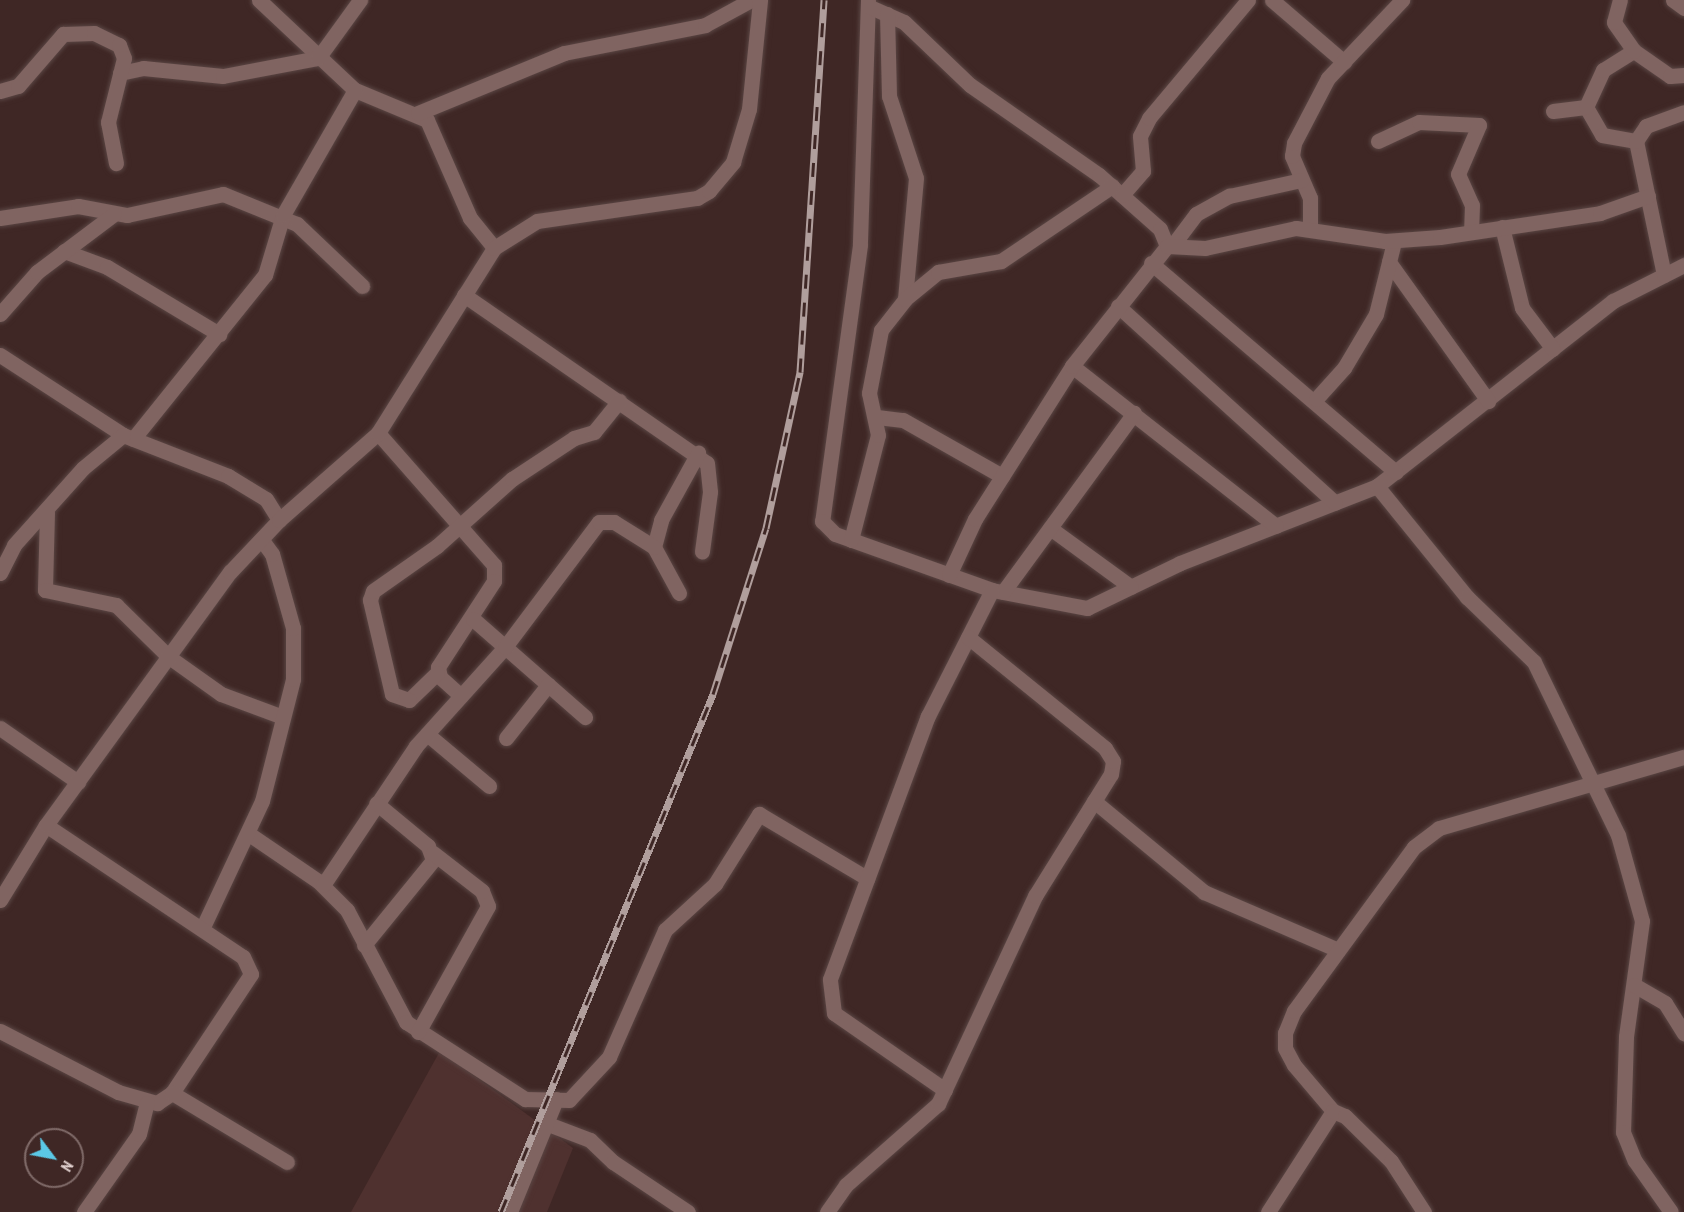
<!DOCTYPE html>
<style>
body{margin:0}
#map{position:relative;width:1684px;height:1212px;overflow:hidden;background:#3f2725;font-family:"PT Sans Narrow",sans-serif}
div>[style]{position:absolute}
.built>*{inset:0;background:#4f312f}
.roads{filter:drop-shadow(0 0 2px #5a4644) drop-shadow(0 0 2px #5a4644)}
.minor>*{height:15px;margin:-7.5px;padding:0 7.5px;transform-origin:7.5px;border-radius:7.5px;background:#806461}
.tertiary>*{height:15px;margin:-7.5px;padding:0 7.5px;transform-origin:7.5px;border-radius:7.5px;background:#806461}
.rail>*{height:7px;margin-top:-3.5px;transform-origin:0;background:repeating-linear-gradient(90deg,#3f2725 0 14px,#b09e9c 0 28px);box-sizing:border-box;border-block:2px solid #b09e9c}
span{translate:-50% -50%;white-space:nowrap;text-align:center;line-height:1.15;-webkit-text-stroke:4.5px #3f2725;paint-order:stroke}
.north{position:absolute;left:24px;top:1128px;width:60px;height:60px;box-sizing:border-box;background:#3f2725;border:2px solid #806b69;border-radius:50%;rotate:122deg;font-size:16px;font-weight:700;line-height:24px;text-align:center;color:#e2d2d0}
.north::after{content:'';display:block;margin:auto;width:21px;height:27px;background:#5bc8e6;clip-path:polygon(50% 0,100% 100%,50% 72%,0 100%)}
</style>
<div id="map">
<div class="built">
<i style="clip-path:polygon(440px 1051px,573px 1148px,547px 1212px,351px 1212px)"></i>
</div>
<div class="roads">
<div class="minor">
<i style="left:259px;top:0;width:132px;rotate:43.2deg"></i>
<i style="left:355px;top:90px;width:78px;rotate:22.6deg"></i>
<i style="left:427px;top:120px;width:107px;rotate:66.3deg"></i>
<i style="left:470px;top:218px;width:38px;rotate:51deg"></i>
<i style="left:868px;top:0;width:245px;rotate:91.9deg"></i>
<i style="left:860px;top:245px;width:279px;rotate:97.8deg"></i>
<i style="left:822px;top:521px;width:18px;rotate:45deg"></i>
<i style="left:835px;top:534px;width:167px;rotate:19.6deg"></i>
<i style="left:992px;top:590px;width:97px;rotate:10.7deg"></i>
<i style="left:1087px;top:608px;width:103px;rotate:-25.8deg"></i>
<i style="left:1180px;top:563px;width:212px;rotate:-21.3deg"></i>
<i style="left:1377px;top:486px;width:300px;rotate:-38.1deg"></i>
<i style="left:1613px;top:301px;width:80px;rotate:-26.9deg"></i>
<i style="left:1272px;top:0;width:95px;rotate:40.7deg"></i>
<i style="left:1673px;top:0;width:14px;rotate:36deg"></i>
<i style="left:868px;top:6px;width:39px;rotate:24deg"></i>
<i style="left:904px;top:22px;width:91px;rotate:43.7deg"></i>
<i style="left:970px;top:85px;width:157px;rotate:34.9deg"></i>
<i style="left:1099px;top:175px;width:81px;rotate:41.5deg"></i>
<i style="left:1160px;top:229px;width:18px;rotate:68deg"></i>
<i style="left:887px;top:14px;width:82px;rotate:88.6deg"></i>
<i style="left:889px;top:96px;width:86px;rotate:71.8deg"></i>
<i style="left:916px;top:178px;width:121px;rotate:95.2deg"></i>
<i style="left:1634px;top:51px;width:44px;rotate:34.8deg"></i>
<i style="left:1670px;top:76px;width:14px;rotate:-4deg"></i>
<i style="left:120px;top:73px;width:24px;rotate:-12deg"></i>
<i style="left:143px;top:68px;width:80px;rotate:5.7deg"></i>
<i style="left:223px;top:76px;width:97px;rotate:-10.7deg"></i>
<i style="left:318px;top:58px;width:72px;rotate:-54.1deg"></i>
<i style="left:0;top:91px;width:19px;rotate:-16deg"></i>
<i style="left:18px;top:86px;width:69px;rotate:-49.1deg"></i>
<i style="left:63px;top:34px;width:31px;rotate:-2deg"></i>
<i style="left:94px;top:33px;width:28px;rotate:26deg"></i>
<i style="left:119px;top:45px;width:14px;rotate:69deg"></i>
<i style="left:124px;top:58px;width:66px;rotate:104deg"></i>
<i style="left:108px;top:122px;width:42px;rotate:79deg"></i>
<i style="left:1586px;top:107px;width:32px;rotate:60deg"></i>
<i style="left:1602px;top:135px;width:35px;rotate:10deg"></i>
<i style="left:1553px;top:111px;width:33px;rotate:-7deg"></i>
<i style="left:1586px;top:107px;width:41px;rotate:-65.3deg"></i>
<i style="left:1603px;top:70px;width:36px;rotate:-32deg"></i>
<i style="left:1634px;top:51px;width:35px;rotate:-125deg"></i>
<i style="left:1614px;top:22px;width:23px;rotate:-75deg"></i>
<i style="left:418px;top:113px;width:158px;rotate:-22.3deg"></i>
<i style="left:564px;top:53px;width:144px;rotate:-11.2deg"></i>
<i style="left:705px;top:25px;width:52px;rotate:-28.5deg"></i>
<i style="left:1378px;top:141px;width:45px;rotate:-24.9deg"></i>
<i style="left:1419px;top:122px;width:60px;rotate:2.9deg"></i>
<i style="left:1479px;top:125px;width:53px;rotate:113.2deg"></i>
<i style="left:1458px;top:174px;width:34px;rotate:66deg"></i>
<i style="left:1472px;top:205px;width:27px;rotate:92deg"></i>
<i style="left:1122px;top:195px;width:32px;rotate:-49deg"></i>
<i style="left:1143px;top:171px;width:35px;rotate:-95deg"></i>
<i style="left:1140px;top:136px;width:20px;rotate:-63deg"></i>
<i style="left:1149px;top:118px;width:154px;rotate:-50deg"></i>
<i style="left:0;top:218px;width:79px;rotate:-8.7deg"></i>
<i style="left:78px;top:206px;width:50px;rotate:10.4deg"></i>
<i style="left:127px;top:215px;width:98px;rotate:-12.3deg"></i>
<i style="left:223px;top:194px;width:80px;rotate:22.1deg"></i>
<i style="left:297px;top:224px;width:90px;rotate:43.6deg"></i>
<i style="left:1502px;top:227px;width:83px;rotate:76.1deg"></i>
<i style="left:1522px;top:308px;width:51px;rotate:52.9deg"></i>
<i style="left:1310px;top:228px;width:30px;rotate:-90deg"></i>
<i style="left:1310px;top:198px;width:46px;rotate:-113.2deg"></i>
<i style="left:1292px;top:156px;width:13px;rotate:-81deg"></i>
<i style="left:1294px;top:143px;width:73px;rotate:-62.4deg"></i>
<i style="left:1328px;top:78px;width:108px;rotate:-46.5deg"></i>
<i style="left:1175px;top:242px;width:35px;rotate:-53deg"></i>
<i style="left:1196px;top:214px;width:38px;rotate:-29deg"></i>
<i style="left:1229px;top:196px;width:74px;rotate:-12.5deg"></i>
<i style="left:64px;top:251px;width:46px;rotate:20.4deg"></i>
<i style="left:107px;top:267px;width:131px;rotate:30.9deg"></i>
<i style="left:1389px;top:262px;width:171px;rotate:54.5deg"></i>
<i style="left:1151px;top:263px;width:322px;rotate:40.5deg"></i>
<i style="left:1664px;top:275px;width:137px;rotate:-101.8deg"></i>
<i style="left:1636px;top:141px;width:18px;rotate:-56deg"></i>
<i style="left:1646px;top:126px;width:40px;rotate:-20.2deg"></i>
<i style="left:464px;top:295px;width:295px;rotate:34.7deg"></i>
<i style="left:707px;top:463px;width:29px;rotate:84deg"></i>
<i style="left:710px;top:492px;width:60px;rotate:97.7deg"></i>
<i style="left:1118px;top:306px;width:293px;rotate:42.2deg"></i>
<i style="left:0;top:314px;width:56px;rotate:-48.6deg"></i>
<i style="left:37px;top:272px;width:96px;rotate:-37deg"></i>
<i style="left:0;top:355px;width:147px;rotate:33deg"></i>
<i style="left:123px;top:435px;width:113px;rotate:21.3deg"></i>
<i style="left:228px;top:476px;width:44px;rotate:31.2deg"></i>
<i style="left:266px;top:499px;width:25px;rotate:58deg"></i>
<i style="left:1072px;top:366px;width:259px;rotate:38.1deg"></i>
<i style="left:1316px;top:399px;width:42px;rotate:-47.9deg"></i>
<i style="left:1344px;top:368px;width:63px;rotate:-59.3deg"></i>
<i style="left:1376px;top:314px;width:74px;rotate:-76deg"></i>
<i style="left:877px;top:417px;width:26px;rotate:7deg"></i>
<i style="left:903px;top:420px;width:114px;rotate:29.5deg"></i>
<i style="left:378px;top:433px;width:176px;rotate:48.7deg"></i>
<i style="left:494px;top:565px;width:16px;rotate:90deg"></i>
<i style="left:494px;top:581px;width:103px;rotate:123.1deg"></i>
<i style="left:438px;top:667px;width:10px;rotate:79deg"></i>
<i style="left:440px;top:677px;width:28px;rotate:42deg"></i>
<i style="left:133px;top:439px;width:211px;rotate:-51.2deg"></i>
<i style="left:265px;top:275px;width:63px;rotate:-73.3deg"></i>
<i style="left:283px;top:215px;width:144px;rotate:-60.1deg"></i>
<i style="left:1377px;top:486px;width:143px;rotate:51deg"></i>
<i style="left:1467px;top:597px;width:93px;rotate:44.1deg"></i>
<i style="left:1534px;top:662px;width:192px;rotate:64.1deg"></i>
<i style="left:1618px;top:835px;width:89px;rotate:74.4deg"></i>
<i style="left:1642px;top:921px;width:117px;rotate:97.9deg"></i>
<i style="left:1626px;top:1037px;width:95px;rotate:91.8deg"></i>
<i style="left:1623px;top:1132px;width:31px;rotate:68deg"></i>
<i style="left:1635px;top:1161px;width:62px;rotate:54.8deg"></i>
<i style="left:47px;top:512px;width:78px;rotate:91.5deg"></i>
<i style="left:45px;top:590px;width:73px;rotate:11.9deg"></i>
<i style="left:116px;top:605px;width:74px;rotate:44.5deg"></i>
<i style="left:169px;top:657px;width:64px;rotate:35.4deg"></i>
<i style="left:221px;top:694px;width:66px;rotate:20.4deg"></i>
<i style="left:1050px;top:528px;width:100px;rotate:36.1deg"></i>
<i style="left:851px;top:540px;width:108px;rotate:-75.6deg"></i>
<i style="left:878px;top:435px;width:43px;rotate:-102.1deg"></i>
<i style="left:869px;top:393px;width:64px;rotate:-79.2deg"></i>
<i style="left:881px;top:330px;width:39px;rotate:-52deg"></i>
<i style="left:905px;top:299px;width:43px;rotate:-39.3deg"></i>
<i style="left:938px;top:272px;width:64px;rotate:-9.9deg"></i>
<i style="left:1001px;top:261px;width:134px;rotate:-34deg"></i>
<i style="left:0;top:573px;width:31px;rotate:-63deg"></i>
<i style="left:14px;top:545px;width:103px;rotate:-48.1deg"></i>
<i style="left:83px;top:468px;width:52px;rotate:-39.5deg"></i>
<i style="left:949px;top:575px;width:62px;rotate:-65.1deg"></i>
<i style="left:975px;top:519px;width:181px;rotate:-57.6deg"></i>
<i style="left:1072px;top:366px;width:153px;rotate:-51.6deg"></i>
<i style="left:1167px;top:246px;width:38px;rotate:3deg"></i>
<i style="left:1205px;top:248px;width:93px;rotate:-12.4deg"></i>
<i style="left:1296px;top:228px;width:90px;rotate:8.3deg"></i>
<i style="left:1385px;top:241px;width:55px;rotate:-4.2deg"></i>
<i style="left:1440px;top:237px;width:162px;rotate:-8.5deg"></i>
<i style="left:1600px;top:213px;width:51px;rotate:-19.5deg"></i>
<i style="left:1003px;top:592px;width:222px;rotate:-53.8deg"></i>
<i style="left:679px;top:593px;width:52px;rotate:-118.5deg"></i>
<i style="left:654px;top:547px;width:28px;rotate:-75deg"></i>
<i style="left:661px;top:520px;width:77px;rotate:-61.1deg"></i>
<i style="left:473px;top:619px;width:149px;rotate:41.2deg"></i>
<i style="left:437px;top:673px;width:39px;rotate:136deg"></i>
<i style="left:409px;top:700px;width:18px;rotate:-161deg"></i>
<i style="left:392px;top:694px;width:97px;rotate:-103.2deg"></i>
<i style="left:370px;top:600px;width:9px;rotate:-72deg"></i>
<i style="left:373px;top:591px;width:78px;rotate:-35.1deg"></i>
<i style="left:437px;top:546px;width:101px;rotate:-41.8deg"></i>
<i style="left:512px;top:479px;width:74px;rotate:-33.5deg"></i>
<i style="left:574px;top:438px;width:21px;rotate:-17deg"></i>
<i style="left:594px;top:432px;width:40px;rotate:-51deg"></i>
<i style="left:0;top:728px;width:95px;rotate:34.7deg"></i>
<i style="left:427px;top:734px;width:81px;rotate:40deg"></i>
<i style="left:506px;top:738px;width:68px;rotate:-51.6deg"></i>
<i style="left:1094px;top:801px;width:143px;rotate:39.6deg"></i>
<i style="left:1204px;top:892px;width:146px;rotate:23.4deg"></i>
<i style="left:249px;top:834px;width:83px;rotate:34.3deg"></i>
<i style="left:318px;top:881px;width:41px;rotate:45deg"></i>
<i style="left:347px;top:910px;width:127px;rotate:62.2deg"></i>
<i style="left:406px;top:1022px;width:142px;rotate:32.9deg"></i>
<i style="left:525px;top:1099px;width:44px;rotate:1.3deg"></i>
<i style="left:569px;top:1100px;width:59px;rotate:-47.1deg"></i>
<i style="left:609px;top:1057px;width:139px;rotate:-66.2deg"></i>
<i style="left:665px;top:930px;width:68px;rotate:-42.6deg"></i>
<i style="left:715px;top:884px;width:83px;rotate:-57.8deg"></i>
<i style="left:759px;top:814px;width:126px;rotate:30.7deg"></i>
<i style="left:323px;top:885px;width:167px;rotate:-56.2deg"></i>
<i style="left:416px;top:746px;width:133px;rotate:-48deg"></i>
<i style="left:505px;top:647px;width:156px;rotate:-53.1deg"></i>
<i style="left:599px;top:522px;width:15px"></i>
<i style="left:614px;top:522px;width:47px;rotate:32deg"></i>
<i style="left:202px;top:929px;width:141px;rotate:-64.9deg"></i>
<i style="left:262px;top:801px;width:126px;rotate:-75.7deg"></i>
<i style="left:293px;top:679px;width:51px;rotate:-90deg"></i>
<i style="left:293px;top:628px;width:77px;rotate:-105.8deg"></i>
<i style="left:272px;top:554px;width:17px;rotate:-126deg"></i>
<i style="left:364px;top:945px;width:109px;rotate:-50.9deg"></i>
<i style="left:433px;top:860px;width:15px;rotate:-110deg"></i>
<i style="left:428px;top:846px;width:67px;rotate:-140.4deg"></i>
<i style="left:1634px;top:985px;width:36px;rotate:30deg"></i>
<i style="left:1665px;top:1003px;width:36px;rotate:58deg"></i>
<i style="left:0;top:1031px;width:133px;rotate:27.3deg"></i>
<i style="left:118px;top:1092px;width:41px;rotate:15.8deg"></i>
<i style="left:157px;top:1103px;width:18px;rotate:-34deg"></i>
<i style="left:172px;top:1093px;width:143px;rotate:-56.4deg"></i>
<i style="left:251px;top:974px;width:19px;rotate:-115deg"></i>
<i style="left:243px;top:957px;width:237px;rotate:-146.2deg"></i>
<i style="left:418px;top:1032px;width:144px;rotate:-60.9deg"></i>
<i style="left:488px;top:906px;width:16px;rotate:-112deg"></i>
<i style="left:482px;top:891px;width:62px;rotate:-142.2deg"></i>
<i style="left:945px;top:1090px;width:135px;rotate:-145.3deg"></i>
<i style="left:834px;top:1013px;width:34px;rotate:-97deg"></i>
<i style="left:830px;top:979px;width:281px;rotate:-69.6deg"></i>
<i style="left:928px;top:716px;width:141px;rotate:-63.1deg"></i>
<i style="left:172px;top:1093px;width:134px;rotate:31deg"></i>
<i style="left:1333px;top:1111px;width:60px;rotate:-130.3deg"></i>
<i style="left:1294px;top:1065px;width:19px;rotate:-118deg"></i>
<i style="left:1285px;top:1048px;width:15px;rotate:-90deg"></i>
<i style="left:1285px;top:1033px;width:24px;rotate:-68deg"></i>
<i style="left:1294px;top:1011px;width:203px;rotate:-53.8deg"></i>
<i style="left:1414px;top:847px;width:31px;rotate:-37deg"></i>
<i style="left:1439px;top:828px;width:255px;rotate:-16.2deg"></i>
<i style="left:548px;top:1124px;width:45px;rotate:20.9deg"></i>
<i style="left:590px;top:1140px;width:32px;rotate:44deg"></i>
<i style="left:613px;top:1162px;width:90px;rotate:33.7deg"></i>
<i style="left:84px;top:1212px;width:95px;rotate:-54.8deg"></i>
<i style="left:139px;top:1134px;width:32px;rotate:-76deg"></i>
<i style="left:510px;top:1212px;width:122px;rotate:-67.8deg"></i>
<i style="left:827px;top:1212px;width:33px;rotate:-55deg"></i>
<i style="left:846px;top:1185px;width:123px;rotate:-41.4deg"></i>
<i style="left:938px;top:1104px;width:230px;rotate:-65deg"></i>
<i style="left:1035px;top:896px;width:144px;rotate:-58.1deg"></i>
<i style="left:1111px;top:774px;width:13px;rotate:-81deg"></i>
<i style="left:1113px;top:761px;width:15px;rotate:-122deg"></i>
<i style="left:1105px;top:748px;width:176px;rotate:-141deg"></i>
<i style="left:1268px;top:1212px;width:120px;rotate:-57.2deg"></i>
<i style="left:1333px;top:1111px;width:13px;rotate:23deg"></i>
<i style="left:1345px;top:1116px;width:64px;rotate:44.4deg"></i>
<i style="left:1391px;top:1161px;width:61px;rotate:57.1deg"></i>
</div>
<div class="tertiary">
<i style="left:0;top:900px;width:88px;rotate:-58.5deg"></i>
<i style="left:46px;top:825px;width:313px;rotate:-54deg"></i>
<i style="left:230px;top:572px;width:71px;rotate:-46.7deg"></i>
<i style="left:279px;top:520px;width:132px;rotate:-41.3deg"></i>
<i style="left:378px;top:433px;width:218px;rotate:-57.9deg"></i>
<i style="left:494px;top:248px;width:51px;rotate:-32.1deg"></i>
<i style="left:537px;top:221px;width:162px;rotate:-8.2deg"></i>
<i style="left:697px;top:198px;width:14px;rotate:-30deg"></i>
<i style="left:709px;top:191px;width:38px;rotate:-50deg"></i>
<i style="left:733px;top:162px;width:55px;rotate:-73.2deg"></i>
<i style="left:749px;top:109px;width:110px;rotate:-84.2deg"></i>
</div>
</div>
<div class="rail">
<i style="left:501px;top:1212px;width:560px;rotate:-67.74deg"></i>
<i style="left:713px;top:694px;width:174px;rotate:-72.3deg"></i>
<i style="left:766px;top:528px;width:160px;rotate:-77.7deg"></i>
<i style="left:800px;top:372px;width:373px;rotate:-86.3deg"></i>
</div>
<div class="north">N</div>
</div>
